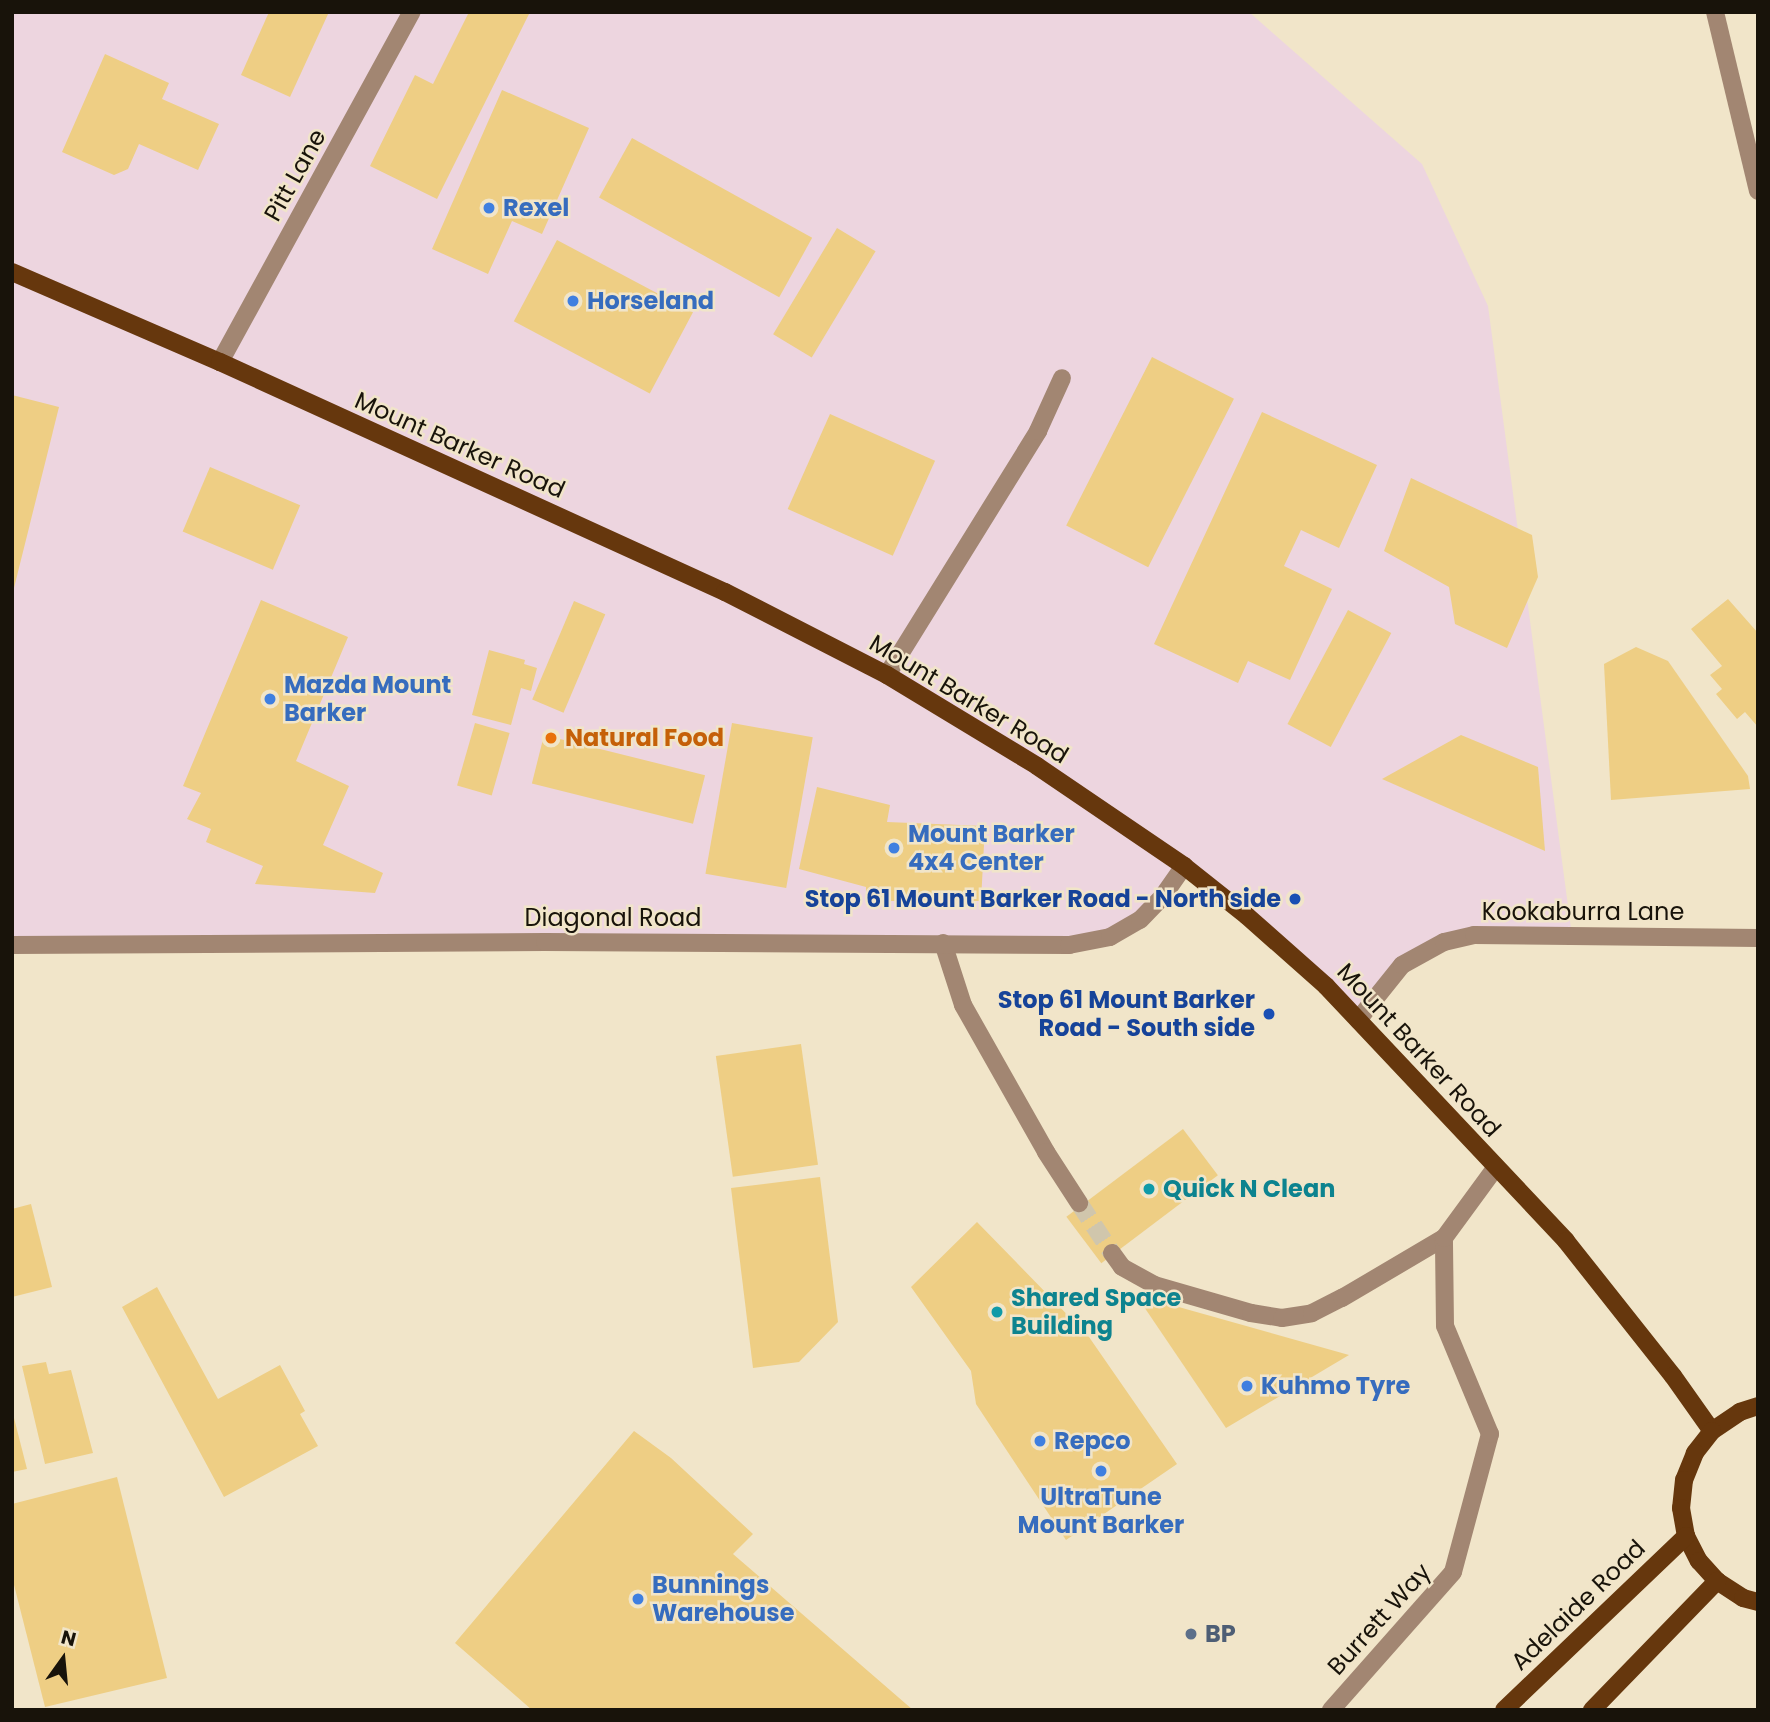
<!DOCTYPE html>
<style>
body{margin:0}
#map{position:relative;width:1770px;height:1722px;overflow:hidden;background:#f1e5c9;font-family:Poppins,sans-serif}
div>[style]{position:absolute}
.industrial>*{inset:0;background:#edd5df}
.building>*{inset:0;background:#eece84;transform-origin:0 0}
.minor-tunnel>*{height:18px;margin-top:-9px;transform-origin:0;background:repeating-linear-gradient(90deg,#d0c6ac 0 18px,transparent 0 27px)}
.minor>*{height:18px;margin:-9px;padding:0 9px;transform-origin:9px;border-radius:9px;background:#a28672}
.major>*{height:18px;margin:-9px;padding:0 9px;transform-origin:9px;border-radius:9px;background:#66370d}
.dots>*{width:19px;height:19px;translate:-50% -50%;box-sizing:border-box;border:4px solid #f1e5c9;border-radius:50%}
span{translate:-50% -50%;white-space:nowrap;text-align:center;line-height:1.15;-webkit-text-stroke:5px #f1e5c9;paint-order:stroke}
.street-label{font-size:24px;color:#18130a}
.shop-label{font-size:24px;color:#366cbe;font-weight:700}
.left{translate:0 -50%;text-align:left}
.food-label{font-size:24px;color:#c56008;font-weight:700}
.transit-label{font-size:24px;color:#164399;font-weight:700}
.right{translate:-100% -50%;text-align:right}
.culture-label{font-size:24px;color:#0d838f;font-weight:700}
.service-label{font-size:24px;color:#4e5e75;font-weight:700}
.frame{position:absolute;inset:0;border:14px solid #18130a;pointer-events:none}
.north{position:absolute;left:28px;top:1624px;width:70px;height:70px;-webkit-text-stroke:5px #f1e5c9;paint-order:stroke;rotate:15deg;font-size:19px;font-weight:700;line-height:28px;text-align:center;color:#18130a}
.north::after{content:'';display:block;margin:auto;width:24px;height:32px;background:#18130a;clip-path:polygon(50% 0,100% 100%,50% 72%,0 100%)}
</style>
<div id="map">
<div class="industrial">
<i style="clip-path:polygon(12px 12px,1249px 12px,1422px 164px,1488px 306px,1572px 936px,1474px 935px,1402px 965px,1358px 1020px,1184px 866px,1110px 937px,12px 945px)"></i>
</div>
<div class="building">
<i style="clip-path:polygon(269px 12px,329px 12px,290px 97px,241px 75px)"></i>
<i style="clip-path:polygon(469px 12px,530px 12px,437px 199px,370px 166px,415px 75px,433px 84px)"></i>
<i style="clip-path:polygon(105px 54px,169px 83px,162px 99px,219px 124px,198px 170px,139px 144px,128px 169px,114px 175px,62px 152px)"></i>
<i style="clip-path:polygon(502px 90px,589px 128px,542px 234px,512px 221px,488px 274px,432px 249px)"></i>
<i style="left:632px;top:138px;width:206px;height:68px;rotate:29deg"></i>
<i style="left:837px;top:228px;width:45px;height:124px;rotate:31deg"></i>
<i style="left:557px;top:240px;width:154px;height:92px;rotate:28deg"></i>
<i style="left:1152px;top:357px;width:92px;height:189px;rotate:27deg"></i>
<i style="clip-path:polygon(12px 395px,59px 407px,13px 592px,12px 592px)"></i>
<i style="clip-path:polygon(1262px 412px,1377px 465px,1339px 548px,1301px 530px,1284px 566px,1332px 589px,1290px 680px,1248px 661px,1238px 683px,1154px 644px)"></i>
<i style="left:830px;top:414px;width:115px;height:104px;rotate:24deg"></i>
<i style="left:210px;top:467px;width:98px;height:70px;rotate:23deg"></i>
<i style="clip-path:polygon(1411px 478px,1532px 535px,1538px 577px,1507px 648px,1455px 624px,1449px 587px,1384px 551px)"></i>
<i style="clip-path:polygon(1728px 599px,1758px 633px,1758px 727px,1745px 712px,1737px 719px,1716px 694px,1722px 689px,1710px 675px,1722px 666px,1691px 629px)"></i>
<i style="clip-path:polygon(261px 600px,348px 637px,296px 761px,349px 786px,323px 845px,383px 873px,375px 893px,255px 884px,263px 866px,206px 842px,211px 829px,187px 819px,201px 793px,183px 786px)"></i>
<i style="left:574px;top:601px;width:34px;height:107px;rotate:23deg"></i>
<i style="left:1348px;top:610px;width:49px;height:129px;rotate:28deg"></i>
<i style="clip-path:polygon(1636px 647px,1668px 661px,1748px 776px,1750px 789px,1611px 800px,1604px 664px)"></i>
<i style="clip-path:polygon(489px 650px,525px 660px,524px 664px,537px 668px,531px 691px,521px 688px,511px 725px,472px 715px)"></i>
<i style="left:475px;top:723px;width:36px;height:65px;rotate:16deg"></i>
<i style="left:732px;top:723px;width:82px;height:153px;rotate:10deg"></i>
<i style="left:544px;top:735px;width:166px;height:50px;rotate:14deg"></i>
<i style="clip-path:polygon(1461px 735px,1538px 767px,1545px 851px,1382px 779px)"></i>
<i style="clip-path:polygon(817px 787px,890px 805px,887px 822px,985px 826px,981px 901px,866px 901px,866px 887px,799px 869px)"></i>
<i style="left:801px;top:1044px;width:122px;height:86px;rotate:82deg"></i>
<i style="left:1183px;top:1129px;width:58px;height:146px;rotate:53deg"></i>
<i style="clip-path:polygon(820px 1177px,838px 1322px,799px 1362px,753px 1368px,731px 1188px)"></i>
<i style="clip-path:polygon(31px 1204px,52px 1287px,12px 1297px,12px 1209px)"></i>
<i style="clip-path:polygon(977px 1222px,1089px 1337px,1177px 1464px,1066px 1540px,976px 1404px,971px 1371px,911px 1287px)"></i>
<i style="clip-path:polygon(157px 1287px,218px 1399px,280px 1365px,305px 1411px,300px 1414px,318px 1446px,224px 1497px,122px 1307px)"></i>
<i style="clip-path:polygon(1136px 1295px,1349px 1355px,1226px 1428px)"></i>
<i style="clip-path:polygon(46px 1362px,49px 1374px,71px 1370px,93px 1453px,45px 1464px,22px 1366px)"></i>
<i style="clip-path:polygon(13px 1414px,27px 1469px,12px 1472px,12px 1415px)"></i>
<i style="clip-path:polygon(634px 1431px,671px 1458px,753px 1534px,733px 1554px,913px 1710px,532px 1710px,455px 1643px)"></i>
<i style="clip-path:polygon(117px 1477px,167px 1678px,45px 1707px,12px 1577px,12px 1504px)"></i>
</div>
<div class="minor-tunnel">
<i style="left:1079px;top:1203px;width:60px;rotate:56.6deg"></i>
</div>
<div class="minor">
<i style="left:1715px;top:12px;width:184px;rotate:76.5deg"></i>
<i style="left:220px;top:362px;width:399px;rotate:-61.3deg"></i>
<i style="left:887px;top:675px;width:287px;rotate:-58.2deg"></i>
<i style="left:1038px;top:431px;width:58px;rotate:-65.6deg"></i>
<i style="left:943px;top:943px;width:65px;rotate:72.1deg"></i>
<i style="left:963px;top:1005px;width:169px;rotate:60.5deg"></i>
<i style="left:1046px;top:1152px;width:61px;rotate:57.1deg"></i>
<i style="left:12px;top:945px;width:533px;rotate:-0.32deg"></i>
<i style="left:545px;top:942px;width:524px;rotate:0.33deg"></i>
<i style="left:1069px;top:945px;width:42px;rotate:-11deg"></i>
<i style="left:1110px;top:937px;width:34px;rotate:-30deg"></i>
<i style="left:1140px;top:920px;width:33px;rotate:-46deg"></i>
<i style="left:1163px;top:896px;width:37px;rotate:-55deg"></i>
<i style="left:1358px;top:1020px;width:70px;rotate:-51.3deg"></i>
<i style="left:1402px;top:965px;width:48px;rotate:-28.7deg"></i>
<i style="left:1444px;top:942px;width:31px;rotate:-13deg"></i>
<i style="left:1474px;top:935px;width:284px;rotate:0.6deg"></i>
<i style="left:1112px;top:1253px;width:17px;rotate:54deg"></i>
<i style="left:1122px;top:1267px;width:37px;rotate:29deg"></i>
<i style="left:1154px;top:1285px;width:101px;rotate:16.1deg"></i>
<i style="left:1251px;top:1313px;width:31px;rotate:9deg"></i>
<i style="left:1282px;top:1318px;width:30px;rotate:-9deg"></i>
<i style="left:1312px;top:1313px;width:34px;rotate:-27deg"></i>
<i style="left:1342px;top:1298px;width:118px;rotate:-30.5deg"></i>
<i style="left:1331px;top:1710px;width:184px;rotate:-48.5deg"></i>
<i style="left:1453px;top:1572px;width:143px;rotate:-75deg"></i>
<i style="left:1490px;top:1434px;width:117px;rotate:-112.6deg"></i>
<i style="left:1445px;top:1326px;width:88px;rotate:-90.7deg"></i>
<i style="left:1444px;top:1238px;width:88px;rotate:-53.8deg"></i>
</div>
<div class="major">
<i style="left:12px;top:272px;width:227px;rotate:23.4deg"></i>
<i style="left:220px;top:362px;width:555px;rotate:24.49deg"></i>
<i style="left:725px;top:592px;width:182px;rotate:27.1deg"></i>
<i style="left:887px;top:675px;width:175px;rotate:31.2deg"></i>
<i style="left:1037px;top:766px;width:178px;rotate:34.2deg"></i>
<i style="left:1184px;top:866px;width:80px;rotate:38.4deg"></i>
<i style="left:1247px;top:916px;width:106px;rotate:41.5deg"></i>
<i style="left:1326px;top:986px;width:350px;rotate:46.7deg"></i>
<i style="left:1566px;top:1241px;width:172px;rotate:51.6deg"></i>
<i style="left:1673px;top:1376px;width:67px;rotate:54.7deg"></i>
<i style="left:1758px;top:1406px;width:19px;rotate:162deg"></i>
<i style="left:1740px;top:1412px;width:34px;rotate:146deg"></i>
<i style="left:1712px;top:1431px;width:28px;rotate:128deg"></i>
<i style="left:1695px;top:1453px;width:29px;rotate:112deg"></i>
<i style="left:1684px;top:1480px;width:28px;rotate:96deg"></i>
<i style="left:1681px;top:1508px;width:28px;rotate:80deg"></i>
<i style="left:1686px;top:1536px;width:28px;rotate:63deg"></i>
<i style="left:1699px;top:1561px;width:27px;rotate:48deg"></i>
<i style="left:1717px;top:1581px;width:31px;rotate:33deg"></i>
<i style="left:1743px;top:1598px;width:16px;rotate:15deg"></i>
<i style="left:1504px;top:1710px;width:252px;rotate:-43.7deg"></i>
<i style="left:1592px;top:1710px;width:180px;rotate:-45.9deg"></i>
</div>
<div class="dots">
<i style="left:489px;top:208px;background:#3f7fe0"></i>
<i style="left:573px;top:301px;background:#3f7fe0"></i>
<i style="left:270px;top:699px;background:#3f7fe0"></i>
<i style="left:551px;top:738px;background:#e8710a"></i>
<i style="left:894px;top:848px;background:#3f7fe0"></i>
<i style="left:1295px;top:899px;background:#1a4fb4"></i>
<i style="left:1269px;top:1014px;background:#1a4fb4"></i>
<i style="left:1149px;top:1189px;background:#0f9aa8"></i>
<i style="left:997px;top:1312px;background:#0f9aa8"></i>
<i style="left:1247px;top:1386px;background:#3f7fe0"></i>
<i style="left:1040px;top:1441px;background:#3f7fe0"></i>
<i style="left:1101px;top:1471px;background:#3f7fe0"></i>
<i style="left:638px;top:1599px;background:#3f7fe0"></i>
<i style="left:1191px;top:1634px;background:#5c6f8a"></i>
</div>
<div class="street-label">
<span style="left:295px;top:175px;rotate:-61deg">Pitt Lane</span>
<span style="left:460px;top:445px;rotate:24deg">Mount Barker Road</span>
<span style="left:969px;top:699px;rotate:31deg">Mount Barker Road</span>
<span style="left:1583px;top:912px">Kookaburra Lane</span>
<span style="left:613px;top:918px">Diagonal Road</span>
<span style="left:1419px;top:1050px;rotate:47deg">Mount Barker Road</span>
<span style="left:1578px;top:1605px;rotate:-44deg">Adelaide Road</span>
<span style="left:1379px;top:1619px;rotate:-48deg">Burrett Way</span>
</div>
<div class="shop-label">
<span class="left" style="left:503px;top:208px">Rexel</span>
<span class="left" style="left:587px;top:301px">Horseland</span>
<span class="left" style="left:284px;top:699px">Mazda Mount<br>Barker</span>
<span class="left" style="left:908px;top:848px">Mount Barker<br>4x4 Center</span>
<span class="left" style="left:1261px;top:1386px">Kuhmo Tyre</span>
<span class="left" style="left:1054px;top:1441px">Repco</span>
<span style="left:1101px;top:1511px">UltraTune<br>Mount Barker</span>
<span class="left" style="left:652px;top:1599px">Bunnings<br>Warehouse</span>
</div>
<div class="food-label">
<span class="left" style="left:565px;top:738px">Natural Food</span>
</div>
<div class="transit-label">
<span class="right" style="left:1281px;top:899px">Stop 61 Mount Barker Road - North side</span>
<span class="right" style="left:1255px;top:1014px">Stop 61 Mount Barker<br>Road - South side</span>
</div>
<div class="culture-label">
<span class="left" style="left:1163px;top:1189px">Quick N Clean</span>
<span class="left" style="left:1011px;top:1312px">Shared Space<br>Building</span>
</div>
<div class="service-label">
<span class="left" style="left:1205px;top:1634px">BP</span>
</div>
<div class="frame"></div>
<div class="north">N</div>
</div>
